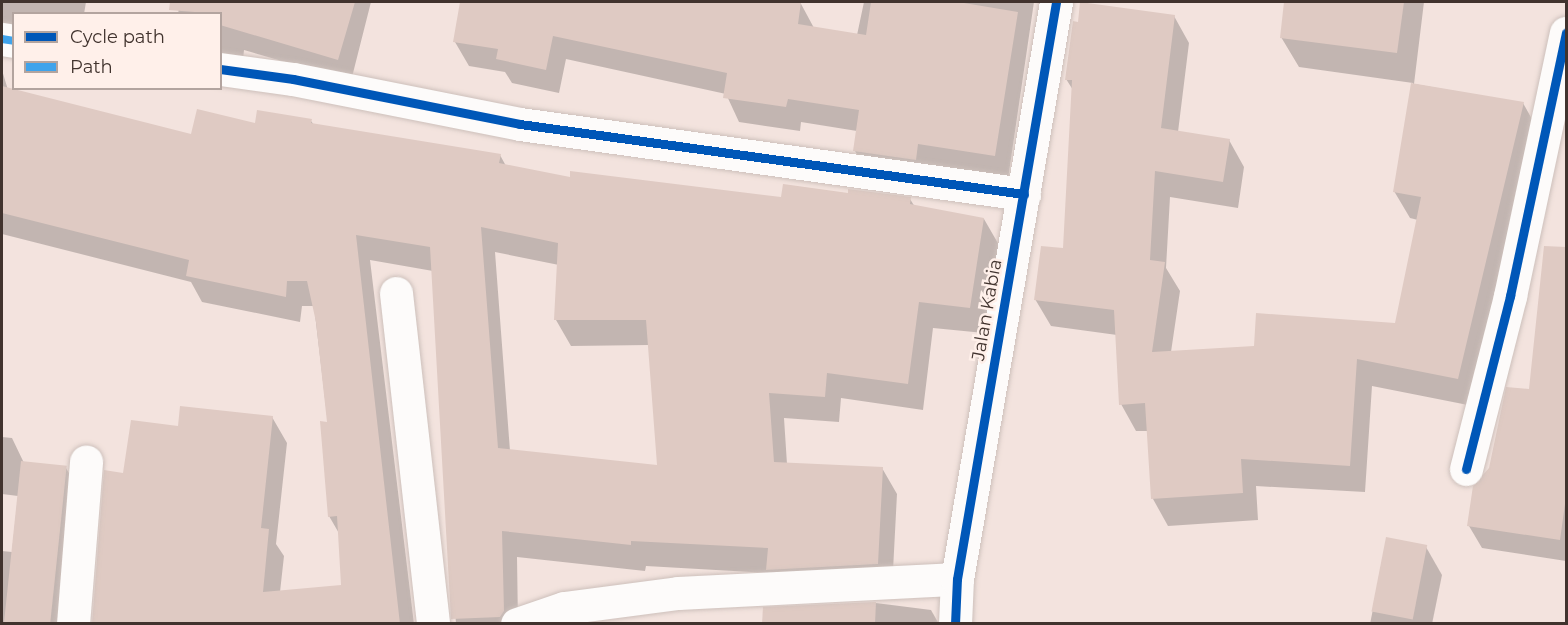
<!DOCTYPE html>
<style>
body{margin:0}
#map{position:relative;width:1568px;height:625px;overflow:hidden;background:#f3e3de;font-family:Montserrat,sans-serif}
div>[style]{position:absolute}
.shadow>*{inset:0;background:#0003}
.building>*{inset:0;background:#dfcac3;transform-origin:0 0}
.roads{filter:drop-shadow(0 0 2px #cdc0bb) drop-shadow(0 0 2px #cdc0bb)}
.minor>*{height:33px;margin:-16.5px;padding:0 16.5px;transform-origin:16.5px;border-radius:16.5px;background:#fdfbfa}
.quiet>*{height:8px;margin-top:-4px;transform-origin:0;background:repeating-linear-gradient(90deg,#3fa3eb 0 15px,transparent 0 23px)}
.cycleway>*{height:9px;margin:-4.5px;padding:0 4.5px;transform-origin:4.5px;border-radius:4.5px;background:#0057b8}
span{translate:-50% -50%;white-space:nowrap;text-align:center;line-height:1.15;-webkit-text-stroke:5px #fff0ea;paint-order:stroke}
.street-label{font-size:18px;color:#41332e}
.frame{position:absolute;inset:0;border:3px solid #41332e;pointer-events:none}
.legend{position:absolute;left:12px;top:12px;width:210px;height:78px;box-sizing:border-box;background:#fff0ea;border:2px solid #b3a49f;margin:0;padding:8px 10px;list-style:none;font-size:18px;color:#41332e}
.legend li{display:flex;align-items:center;gap:12px;height:30px}
.legend b{width:30px;border:2px solid #b3a49f}
</style>
<div id="map">
<div class="shadow">
<i style="clip-path:polygon(2px 2px,86px 2px,84px 14px,14px 14px,14px 47px,2px 55px)"></i>
<i style="clip-path:polygon(180px 2px,371px 2px,351px 81px,244px 50px,243px 59px,220px 54px,220px 14px,178px 14px)"></i>
<i style="clip-path:polygon(462px 2px,800px 2px,814px 28px,857px 35px,864px 2px,1034px 2px,1008px 179px,869px 175px,855px 151px,857px 131px,801px 122px,800px 131px,739px 122px,726px 94px,566px 59px,559px 93px,512px 83px,505px 72px,469px 66px,455px 42px)"></i>
<i style="clip-path:polygon(1286px 2px,1424px 2px,1414px 84px,1523px 103px,1538px 130px,1473px 406px,1372px 386px,1365px 492px,1256px 486px,1258px 520px,1168px 526px,1153px 499px,1148px 431px,1136px 431px,1121px 404px,1117px 335px,1051px 326px,1035px 299px,1064px 250px,1073px 90px,1066px 79px,1174px 16px,1189px 43px,1178px 132px,1229px 140px,1244px 167px,1238px 208px,1170px 197px,1166px 268px,1180px 291px,1171px 352px,1255px 348px,1397px 324px,1418px 220px,1410px 218px,1394px 191px,1413px 83px,1299px 67px,1281px 37px)"></i>
<i style="clip-path:polygon(evenodd,2px 70px,8px 90px,192px 136px,256px 125px,311px 121px,314px 125px,500px 155px,506px 166px,571px 179px,782px 199px,849px 195px,910px 199px,915px 207px,984px 219px,999px 245px,984px 333px,933px 328px,923px 410px,841px 398px,839px 422px,784px 418px,787px 464px,882px 468px,897px 494px,892px 590px,770px 573px,646px 566px,645px 571px,517px 557px,518px 624px,456px 624px,433px 271px,370px 260px,414px 624px,93px 624px,124px 474px,179px 428px,272px 417px,287px 443px,276px 544px,284px 556px,280px 592px,343px 586px,340px 535px,329px 516px,328px 424px,314px 306px,302px 306px,300px 322px,202px 302px,191px 282px,2px 234px,2px 70px,495px 252px,559px 265px,556px 320px,571px 346px,649px 345px,658px 467px,510px 451px,495px 252px)"></i>
<i style="clip-path:polygon(1541px 292px,1566px 295px,1566px 561px,1482px 548px,1469px 526px,1490px 468px,1530px 391px)"></i>
<i style="clip-path:polygon(2px 437px,12px 438px,24px 463px,66px 468px,81px 494px,71px 624px,2px 624px,2px 551px,12px 552px,18px 496px,2px 494px)"></i>
<i style="clip-path:polygon(1387px 539px,1426px 547px,1442px 575px,1432px 624px,1370px 624px)"></i>
<i style="clip-path:polygon(876px 603px,931px 610px,939px 624px,764px 624px)"></i>
</div>
<div class="building">
<i style="clip-path:polygon(170px 2px,355px 2px,338px 60px,220px 25px,220px 14px,169px 10px)"></i>
<i style="clip-path:polygon(460px 2px,801px 2px,798px 24px,866px 35px,871px 2px,958px 2px,1018px 12px,995px 156px,918px 144px,916px 160px,853px 151px,859px 110px,788px 99px,786px 107px,723px 98px,727px 73px,553px 36px,546px 70px,496px 59px,498px 49px,453px 42px)"></i>
<i style="clip-path:polygon(1080px 2px,1175px 15px,1161px 128px,1230px 139px,1223px 182px,1155px 171px,1150px 260px,1165px 262px,1152px 352px,1254px 346px,1256px 313px,1395px 323px,1421px 197px,1393px 192px,1411px 83px,1524px 102px,1458px 379px,1357px 359px,1350px 466px,1241px 459px,1243px 493px,1151px 499px,1145px 403px,1119px 405px,1114px 310px,1034px 300px,1041px 246px,1063px 248px,1072px 80px,1065px 80px,1073px 21px,1078px 22px)"></i>
<i style="clip-path:polygon(1284px 2px,1404px 2px,1397px 53px,1280px 38px)"></i>
<i style="clip-path:polygon(evenodd,2px 86px,191px 134px,197px 109px,255px 123px,257px 110px,312px 119px,311px 123px,501px 154px,499px 163px,570px 177px,570px 171px,781px 197px,783px 184px,848px 193px,848px 189px,911px 197px,910px 204px,984px 218px,970px 308px,919px 302px,908px 384px,827px 373px,825px 397px,769px 393px,774px 462px,883px 467px,878px 564px,766px 570px,768px 548px,631px 541px,631px 545px,502px 531px,504px 611px,500px 617px,451px 619px,430px 247px,356px 235px,400px 624px,92px 624px,104px 470px,123px 473px,131px 420px,178px 426px,180px 406px,273px 416px,261px 528px,269px 529px,263px 592px,341px 585px,337px 516px,328px 517px,320px 421px,327px 422px,316px 322px,307px 281px,287px 281px,286px 297px,186px 276px,189px 260px,2px 213px,2px 86px,481px 227px,558px 243px,554px 320px,646px 320px,657px 465px,498px 448px,481px 227px)"></i>
<i style="clip-path:polygon(1544px 246px,1566px 247px,1566px 497px,1560px 540px,1467px 526px,1473px 486px,1489px 468px,1506px 387px,1529px 389px)"></i>
<i style="left:21px;top:461px;width:46px;height:164px;rotate:6deg"></i>
<i style="left:1386px;top:537px;width:42px;height:76px;rotate:11deg"></i>
<i style="clip-path:polygon(876px 602px,875px 624px,762px 624px,763px 607px)"></i>
</div>
<div class="roads">
<div class="minor">
<i style="left:2px;top:39px;width:12px;rotate:9deg"></i>
<i style="left:220px;top:69px;width:74px;rotate:7.8deg"></i>
<i style="left:293px;top:79px;width:231px;rotate:11.2deg"></i>
<i style="left:520px;top:124px;width:509px;rotate:7.91deg"></i>
<i style="left:396px;top:293px;width:333px;rotate:83.6deg"></i>
<i style="left:1466px;top:469px;width:179px;rotate:-75.7deg"></i>
<i style="left:1510px;top:296px;width:269px;rotate:-78deg"></i>
<i style="left:73px;top:624px;width:163px;rotate:-85.4deg"></i>
<i style="left:517px;top:624px;width:50px;rotate:-18.8deg"></i>
<i style="left:564px;top:608px;width:115px;rotate:-7.5deg"></i>
<i style="left:678px;top:593px;width:279px;rotate:-2.9deg"></i>
<i style="left:955px;top:624px;width:45px;rotate:-87.5deg"></i>
<i style="left:957px;top:579px;width:585px;rotate:-80.26deg"></i>
</div>
</div>
<div class="quiet">
<i style="left:2px;top:39px;width:12px;rotate:9deg"></i>
</div>
<div class="cycleway">
<i style="left:220px;top:69px;width:74px;rotate:7.8deg"></i>
<i style="left:293px;top:79px;width:231px;rotate:11.2deg"></i>
<i style="left:520px;top:124px;width:509px;rotate:7.91deg"></i>
<i style="left:1466px;top:469px;width:179px;rotate:-75.7deg"></i>
<i style="left:1510px;top:296px;width:269px;rotate:-78deg"></i>
<i style="left:955px;top:624px;width:45px;rotate:-87.5deg"></i>
<i style="left:957px;top:579px;width:585px;rotate:-80.26deg"></i>
</div>
<div class="street-label">
<span style="left:987px;top:310px;rotate:-80deg">Jalan Kabia</span>
</div>
<div class="frame"></div>
<ul class="legend">
<li><b style="height:8px;background:#0057b8"></b>Cycle path</li>
<li><b style="height:8px;background:#3fa3eb"></b>Path</li>
</ul>
</div>
